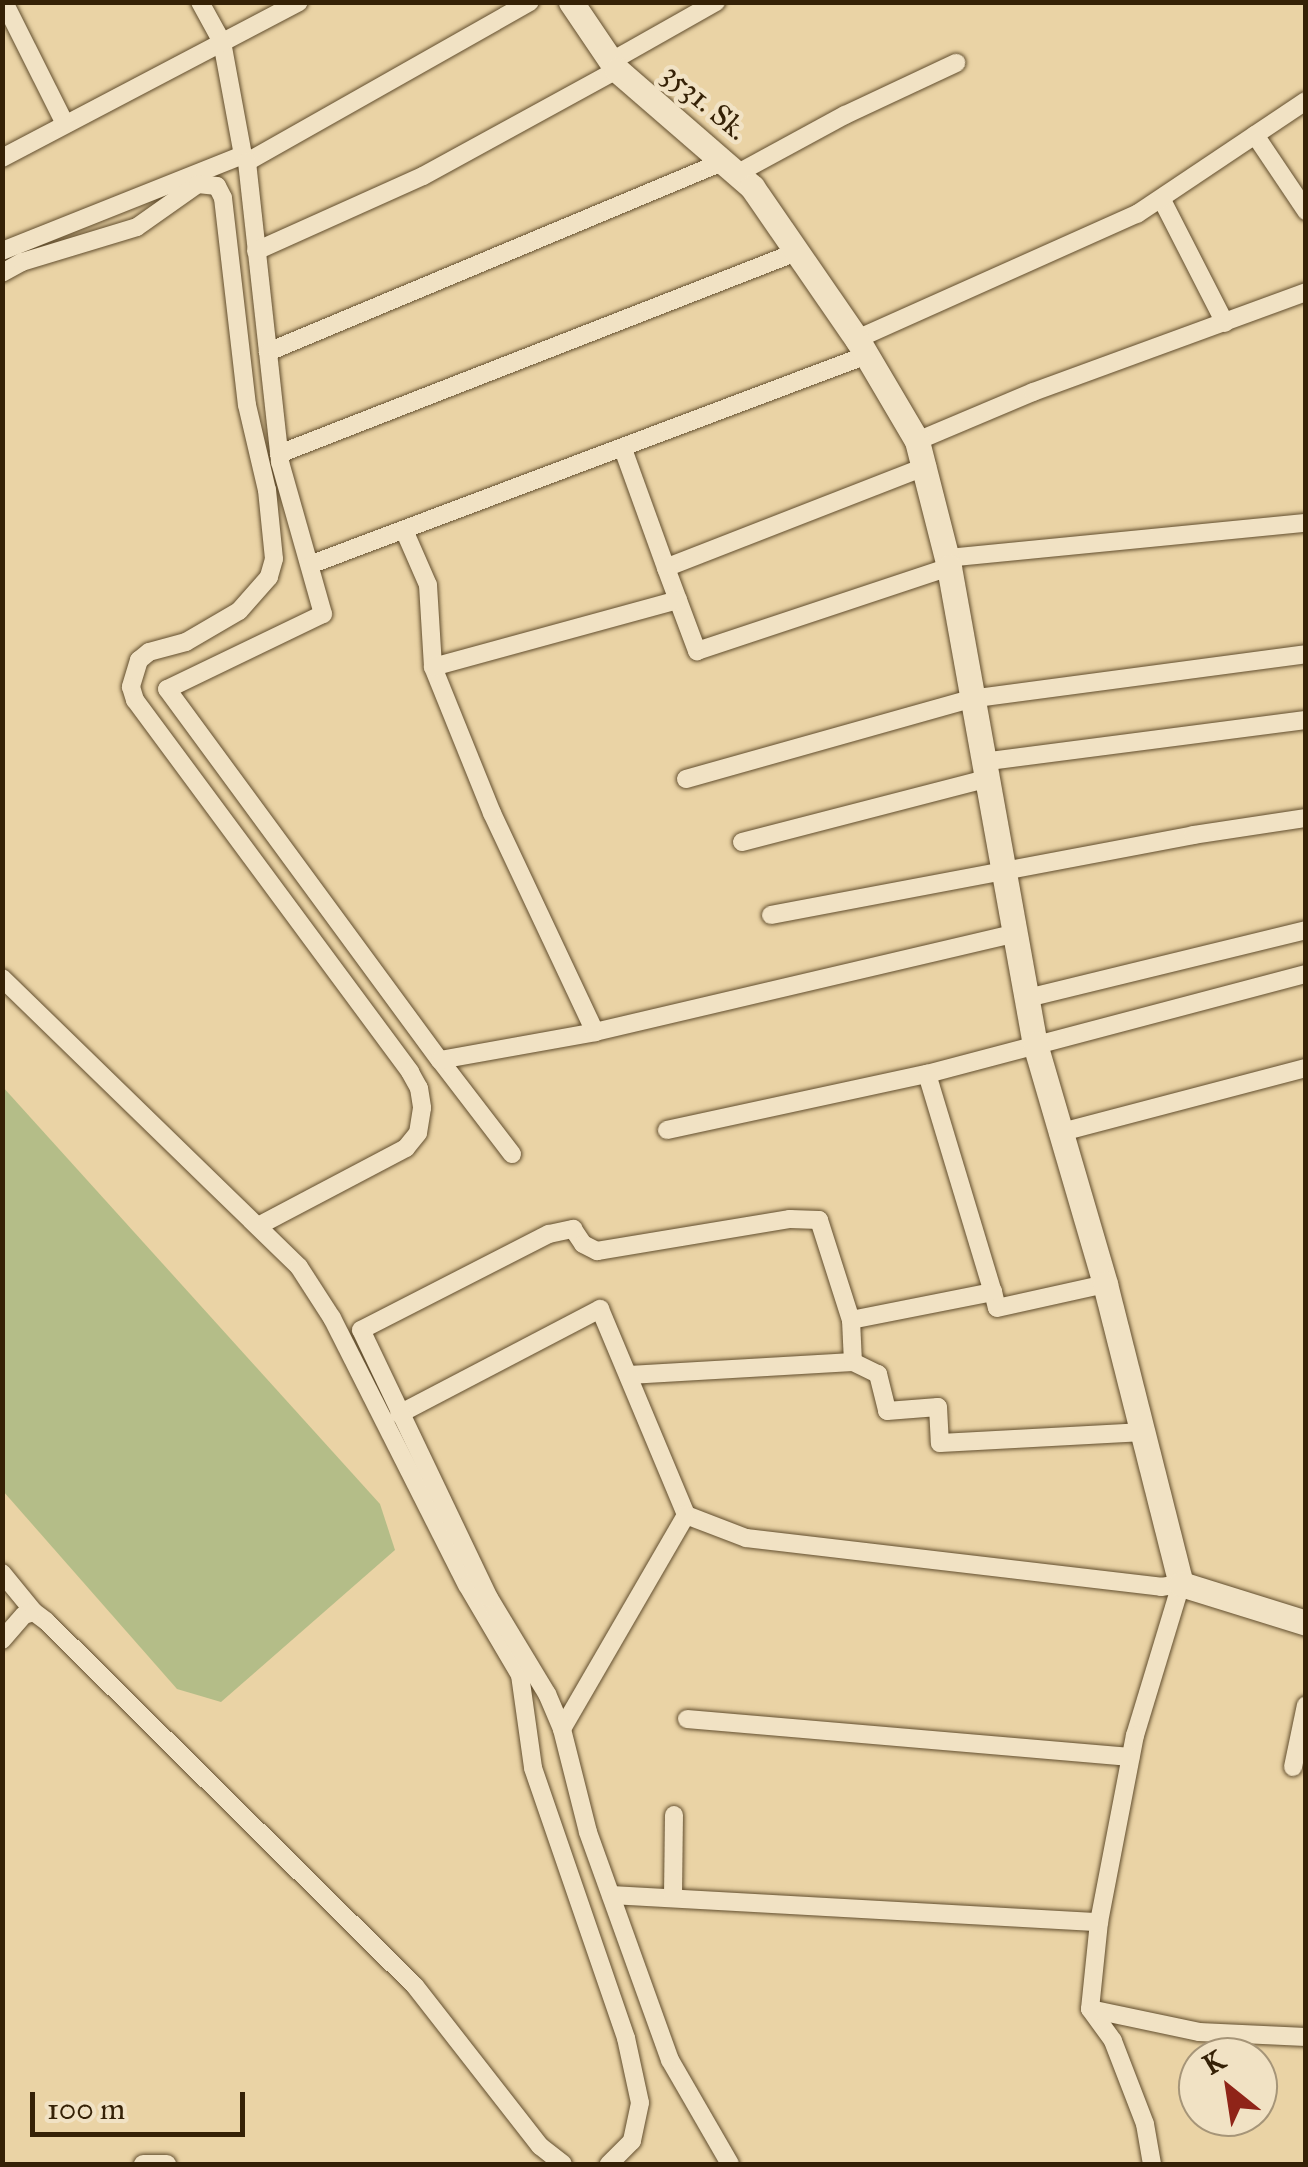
<!DOCTYPE html>
<style>
body{margin:0}
#map{position:relative;width:1308px;height:2167px;overflow:hidden;background:#ead3a5;font-family:"IM FELL Great Primer",serif}
div>[style]{position:absolute}
.green>*{inset:0;background:#b4bd88}
.roads{filter:drop-shadow(0 0 2px #624e2e) drop-shadow(0 0 2px #624e2e)}
.street>*{height:18px;margin:-9px;padding:0 9px;transform-origin:9px;border-radius:9px;background:#f1e2c4}
.secondary>*{height:25px;margin:-12.5px;padding:0 12.5px;transform-origin:12.5px;border-radius:12.5px;background:#f1e2c4}
span{translate:-50% -50%;white-space:nowrap;text-align:center;line-height:1.15;-webkit-text-stroke:9px #f1e2c4;paint-order:stroke}
.street-label{font-size:30px;color:#352106}
.frame{position:absolute;inset:0;border:5px solid #352106;pointer-events:none}
.north{position:absolute;left:1178px;top:2037px;width:100px;height:100px;box-sizing:border-box;background:#f1e2c4;border:2px solid #a69578;border-radius:50%;rotate:330deg;font-size:28px;font-weight:700;line-height:40px;text-align:center;color:#352106}
.north::after{content:'';display:block;margin:auto;width:35px;height:45px;background:#8f2418;clip-path:polygon(50% 0,100% 100%,50% 72%,0 100%)}
.scale{position:absolute;left:30px;top:2092px;width:215px;height:45px;box-sizing:border-box;border:5px solid #352106;border-top:0;padding-left:12px;font-size:30px;line-height:35px;white-space:nowrap;color:#352106;-webkit-text-stroke:8px #f1e2c4;paint-order:stroke}
</style>
<div id="map">
<div class="green">
<i style="clip-path:polygon(2px 1086px,380px 1504px,395px 1550px,221px 1702px,177px 1689px,3px 1491px)"></i>
</div>
<div class="roads">
<div class="street">
<i style="left:4px;top:2px;width:136px;rotate:63.4deg"></i>
<i style="left:200px;top:2px;width:46px;rotate:61.2deg"></i>
<i style="left:222px;top:42px;width:115px;rotate:79.5deg"></i>
<i style="left:610px;top:62px;width:122px;rotate:-29.5deg"></i>
<i style="left:1255px;top:135px;width:92px;rotate:56.1deg"></i>
<i style="left:2px;top:158px;width:335px;rotate:-27.7deg"></i>
<i style="left:247px;top:162px;width:325px;rotate:-29.5deg"></i>
<i style="left:738px;top:173px;width:122px;rotate:-28.5deg"></i>
<i style="left:845px;top:115px;width:123px;rotate:-25.1deg"></i>
<i style="left:1162px;top:200px;width:138px;rotate:62.9deg"></i>
<i style="left:2px;top:251px;width:259px;rotate:-21.7deg"></i>
<i style="left:243px;top:155px;width:8px;rotate:60deg"></i>
<i style="left:247px;top:162px;width:302px;rotate:83.7deg"></i>
<i style="left:280px;top:462px;width:158px;rotate:74.2deg"></i>
<i style="left:323px;top:614px;width:173px;rotate:154.3deg"></i>
<i style="left:167px;top:689px;width:461px;rotate:53.7deg"></i>
<i style="left:256px;top:251px;width:183px;rotate:-24.2deg"></i>
<i style="left:423px;top:176px;width:221px;rotate:-28.7deg"></i>
<i style="left:2px;top:273px;width:23px;rotate:-29deg"></i>
<i style="left:22px;top:262px;width:120px;rotate:-16.9deg"></i>
<i style="left:137px;top:227px;width:75px;rotate:-35.2deg"></i>
<i style="left:198px;top:184px;width:19px;rotate:6deg"></i>
<i style="left:217px;top:186px;width:13px;rotate:63deg"></i>
<i style="left:223px;top:198px;width:208px;rotate:83.4deg"></i>
<i style="left:247px;top:405px;width:87px;rotate:76.8deg"></i>
<i style="left:267px;top:490px;width:69px;rotate:84.2deg"></i>
<i style="left:274px;top:559px;width:19px;rotate:106deg"></i>
<i style="left:269px;top:577px;width:45px;rotate:131.4deg"></i>
<i style="left:239px;top:611px;width:61px;rotate:149.7deg"></i>
<i style="left:186px;top:642px;width:38px;rotate:165deg"></i>
<i style="left:149px;top:652px;width:13px;rotate:141deg"></i>
<i style="left:139px;top:660px;width:28px;rotate:107deg"></i>
<i style="left:131px;top:687px;width:14px;rotate:73deg"></i>
<i style="left:135px;top:700px;width:463px;rotate:53.5deg"></i>
<i style="left:410px;top:1072px;width:18px;rotate:61deg"></i>
<i style="left:419px;top:1088px;width:20px;rotate:81deg"></i>
<i style="left:422px;top:1108px;width:25px;rotate:99deg"></i>
<i style="left:418px;top:1133px;width:19px;rotate:129deg"></i>
<i style="left:406px;top:1148px;width:167px;rotate:152.2deg"></i>
<i style="left:857px;top:339px;width:307px;rotate:-24.1deg"></i>
<i style="left:1137px;top:214px;width:203px;rotate:-33.8deg"></i>
<i style="left:268px;top:352px;width:495px;rotate:-22.7deg"></i>
<i style="left:917px;top:441px;width:126px;rotate:-22.9deg"></i>
<i style="left:1033px;top:392px;width:291px;rotate:-20.1deg"></i>
<i style="left:623px;top:449px;width:127px;rotate:70.1deg"></i>
<i style="left:279px;top:454px;width:558px;rotate:-21.32deg"></i>
<i style="left:927px;top:466px;width:280px;rotate:158.7deg"></i>
<i style="left:666px;top:568px;width:89px;rotate:69.5deg"></i>
<i style="left:697px;top:651px;width:266px;rotate:-18.4deg"></i>
<i style="left:404px;top:530px;width:60px;rotate:66.4deg"></i>
<i style="left:428px;top:585px;width:82px;rotate:86.5deg"></i>
<i style="left:947px;top:558px;width:361px;rotate:-5.6deg"></i>
<i style="left:312px;top:564px;width:593px;rotate:-20.64deg"></i>
<i style="left:982px;top:762px;width:327px;rotate:-7.4deg"></i>
<i style="left:686px;top:779px;width:295px;rotate:-15.7deg"></i>
<i style="left:970px;top:699px;width:339px;rotate:-7.6deg"></i>
<i style="left:742px;top:842px;width:251px;rotate:-14.5deg"></i>
<i style="left:771px;top:915px;width:430px;rotate:-10.7deg"></i>
<i style="left:1193px;top:835px;width:114px;rotate:-8.6deg"></i>
<i style="left:2px;top:978px;width:414px;rotate:44.2deg"></i>
<i style="left:299px;top:1267px;width:61px;rotate:57.1deg"></i>
<i style="left:332px;top:1318px;width:299px;rotate:63.2deg"></i>
<i style="left:467px;top:1585px;width:104px;rotate:59.5deg"></i>
<i style="left:520px;top:1675px;width:94px;rotate:82deg"></i>
<i style="left:533px;top:1768px;width:286px;rotate:71deg"></i>
<i style="left:626px;top:2038px;width:66px;rotate:77.8deg"></i>
<i style="left:640px;top:2103px;width:39px;rotate:102deg"></i>
<i style="left:632px;top:2141px;width:33px;rotate:135deg"></i>
<i style="left:1027px;top:998px;width:287px;rotate:-13.7deg"></i>
<i style="left:595px;top:1032px;width:242px;rotate:-115.2deg"></i>
<i style="left:492px;top:813px;width:157px;rotate:-112deg"></i>
<i style="left:433px;top:667px;width:254px;rotate:-15.3deg"></i>
<i style="left:927px;top:1074px;width:228px;rotate:73.2deg"></i>
<i style="left:667px;top:1130px;width:266px;rotate:-12.2deg"></i>
<i style="left:927px;top:1074px;width:392px;rotate:-14.8deg"></i>
<i style="left:1058px;top:1133px;width:256px;rotate:-14.7deg"></i>
<i style="left:512px;top:1154px;width:118px;rotate:-127.5deg"></i>
<i style="left:440px;top:1060px;width:158px;rotate:-10.2deg"></i>
<i style="left:595px;top:1032px;width:432px;rotate:-13.2deg"></i>
<i style="left:851px;top:1320px;width:42px;rotate:87.3deg"></i>
<i style="left:629px;top:1375px;width:224px;rotate:-3.3deg"></i>
<i style="left:853px;top:1362px;width:28px;rotate:26deg"></i>
<i style="left:878px;top:1374px;width:38px;rotate:76deg"></i>
<i style="left:887px;top:1411px;width:51px;rotate:-4.5deg"></i>
<i style="left:938px;top:1407px;width:36px;rotate:87deg"></i>
<i style="left:940px;top:1443px;width:200px;rotate:-3.1deg"></i>
<i style="left:399px;top:1414px;width:227px;rotate:-27.6deg"></i>
<i style="left:600px;top:1309px;width:223px;rotate:67.3deg"></i>
<i style="left:686px;top:1515px;width:64px;rotate:21deg"></i>
<i style="left:746px;top:1538px;width:418px;rotate:6.7deg"></i>
<i style="left:1161px;top:1587px;width:20px;rotate:-9deg"></i>
<i style="left:1181px;top:1584px;width:158px;rotate:106.9deg"></i>
<i style="left:1135px;top:1735px;width:190px;rotate:100.9deg"></i>
<i style="left:1099px;top:1922px;width:87px;rotate:95.9deg"></i>
<i style="left:1090px;top:2009px;width:39px;rotate:54deg"></i>
<i style="left:1113px;top:2041px;width:89px;rotate:68.9deg"></i>
<i style="left:1145px;top:2124px;width:41px;rotate:80.1deg"></i>
<i style="left:2px;top:1573px;width:50px;rotate:50.6deg"></i>
<i style="left:2px;top:1640px;width:33px;rotate:-49deg"></i>
<i style="left:24px;top:1615px;width:10px;rotate:-17deg"></i>
<i style="left:34px;top:1612px;width:15px;rotate:37deg"></i>
<i style="left:46px;top:1621px;width:519px;rotate:44.69deg"></i>
<i style="left:415px;top:1986px;width:203px;rotate:52deg"></i>
<i style="left:540px;top:2146px;width:29px;rotate:38deg"></i>
<i style="left:687px;top:1719px;width:445px;rotate:4.9deg"></i>
<i style="left:562px;top:1729px;width:247px;rotate:-59.9deg"></i>
<i style="left:1293px;top:1767px;width:63px;rotate:-78.2deg"></i>
<i style="left:611px;top:1895px;width:489px;rotate:3.2deg"></i>
<i style="left:673px;top:1896px;width:81px;rotate:-89.3deg"></i>
<i style="left:1090px;top:2009px;width:111px;rotate:11.9deg"></i>
<i style="left:1199px;top:2032px;width:107px;rotate:2.7deg"></i>
<i style="left:143px;top:2164px;width:24px"></i>
<i style="left:730px;top:2164px;width:120px;rotate:-120deg"></i>
<i style="left:670px;top:2060px;width:242px;rotate:-109.8deg"></i>
<i style="left:588px;top:1832px;width:106px;rotate:-104.2deg"></i>
<i style="left:562px;top:1729px;width:38px;rotate:-113deg"></i>
<i style="left:547px;top:1694px;width:112px;rotate:-121.1deg"></i>
<i style="left:489px;top:1598px;width:297px;rotate:-115.5deg"></i>
<i style="left:361px;top:1330px;width:211px;rotate:-27.1deg"></i>
<i style="left:549px;top:1234px;width:25px;rotate:-12deg"></i>
<i style="left:573px;top:1229px;width:18px;rotate:56deg"></i>
<i style="left:583px;top:1244px;width:16px;rotate:27deg"></i>
<i style="left:597px;top:1251px;width:196px;rotate:-9.4deg"></i>
<i style="left:790px;top:1219px;width:29px;rotate:2deg"></i>
<i style="left:819px;top:1220px;width:105px;rotate:72.3deg"></i>
<i style="left:851px;top:1320px;width:145px;rotate:-11.2deg"></i>
<i style="left:993px;top:1292px;width:16px;rotate:76deg"></i>
<i style="left:997px;top:1308px;width:111px;rotate:-12.5deg"></i>
</div>
<div class="secondary">
<i style="left:571px;top:2px;width:82px;rotate:55.9deg"></i>
<i style="left:617px;top:70px;width:179px;rotate:40.9deg"></i>
<i style="left:752px;top:187px;width:185px;rotate:55.4deg"></i>
<i style="left:857px;top:339px;width:118px;rotate:59.5deg"></i>
<i style="left:917px;top:441px;width:130px;rotate:75.7deg"></i>
<i style="left:949px;top:567px;width:485px;rotate:79.8deg"></i>
<i style="left:1035px;top:1044px;width:250px;rotate:73.7deg"></i>
<i style="left:1105px;top:1284px;width:309px;rotate:75.8deg"></i>
<i style="left:1181px;top:1584px;width:131px;rotate:17.3deg"></i>
</div>
</div>
<div class="street-label">
<span style="left:705px;top:102px;rotate:40deg">3531. Sk.</span>
</div>
<div class="frame"></div>
<div class="north">K</div>
<div class="scale">100 m</div>
</div>
